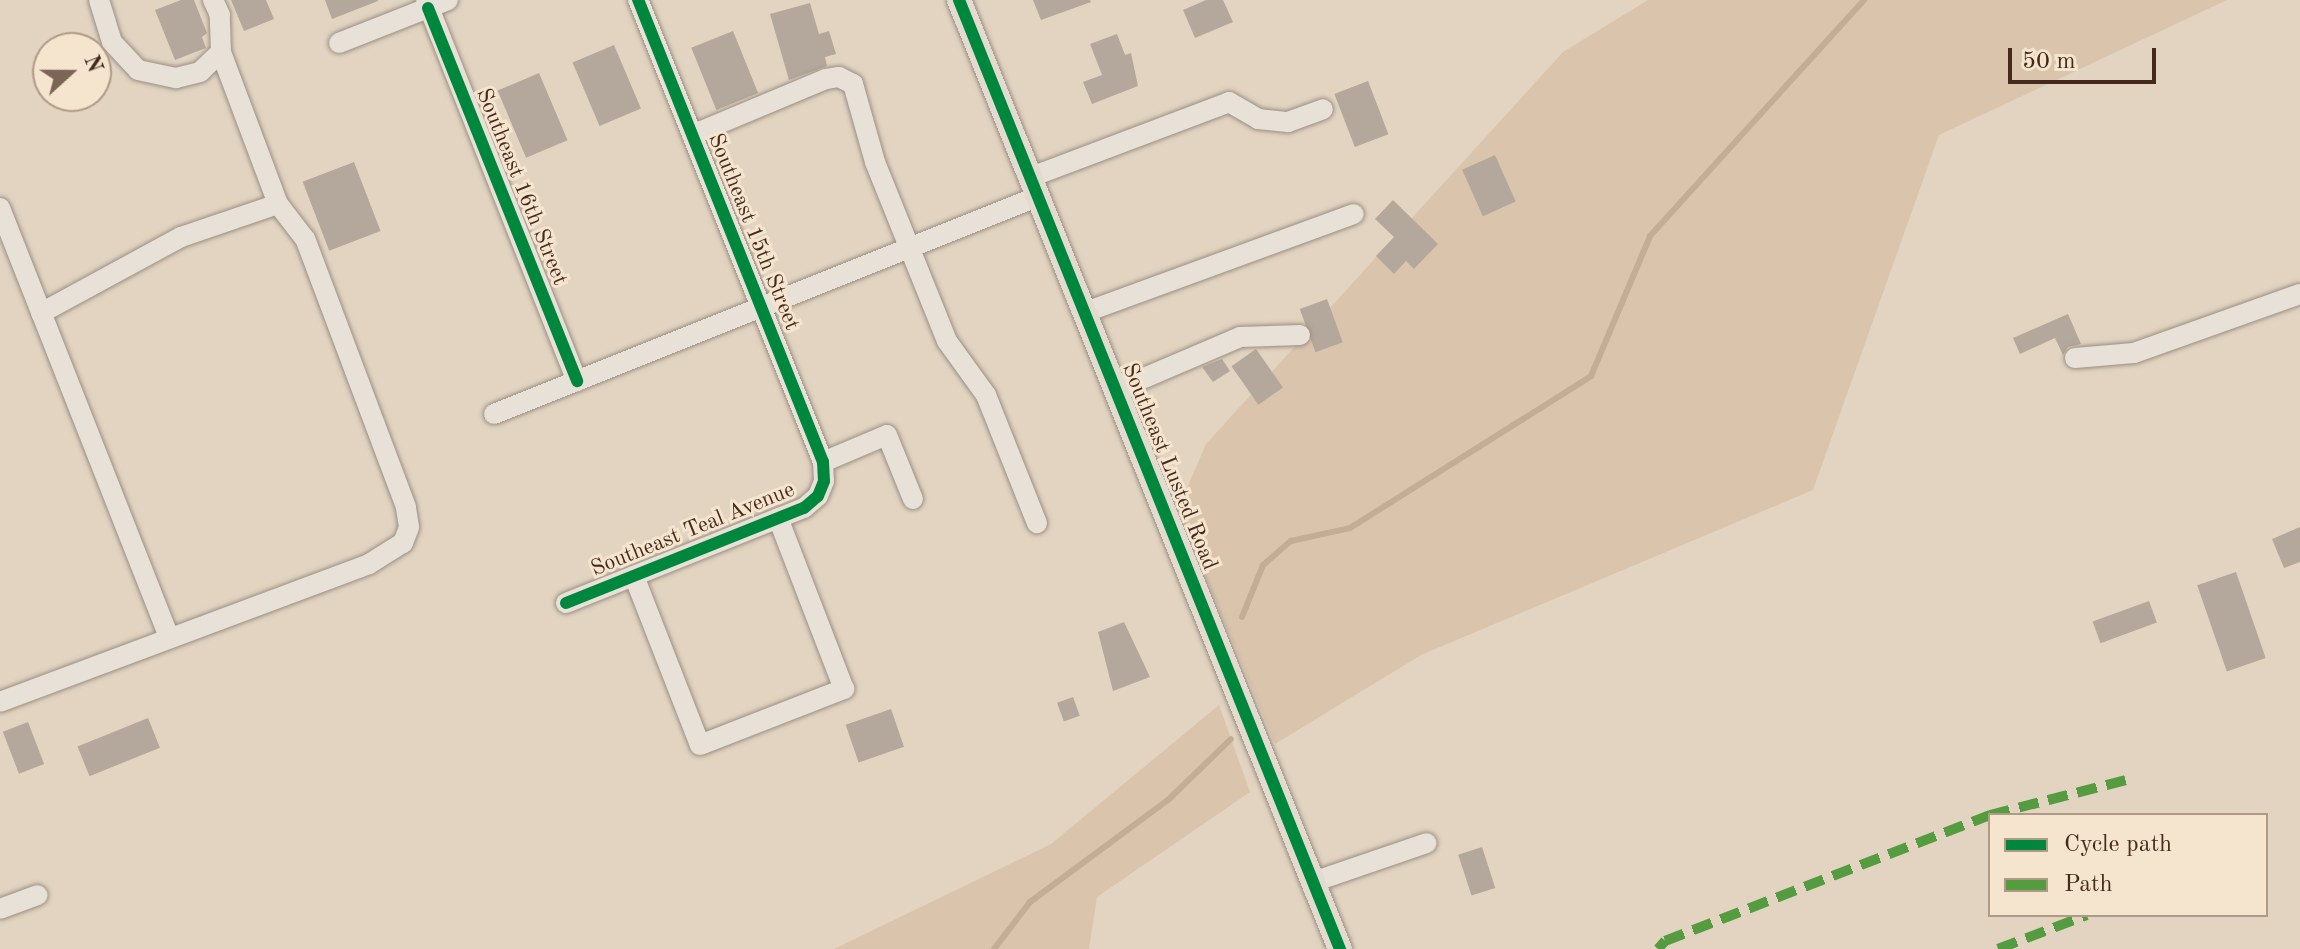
<!DOCTYPE html>
<style>
body{margin:0}
#map{position:relative;width:2300px;height:949px;overflow:hidden;background:#e2d4c1;font-family:"Old Standard TT",serif}
div>[style]{position:absolute}
.green>*{inset:0;background:#dac5ac}
.stream>*{height:6px;margin:-3px;padding:0 3px;transform-origin:3px;border-radius:3px;background:#c3ad94}
.building>*{inset:0;background:#b3a89b;transform-origin:0 0}
.roads{filter:drop-shadow(0 0 2px #9b8f83) drop-shadow(0 0 2px #9b8f83)}
.minor>*{height:20px;margin:-10px;padding:0 10px;transform-origin:10px;border-radius:10px;background:#e7e1d7}
.major>*{height:24px;margin:-12px;padding:0 12px;transform-origin:12px;border-radius:12px;background:#e3dbd0}
.quiet>*{height:10px;margin-top:-5px;transform-origin:0;background:repeating-linear-gradient(90deg,#549c3f 0 20px,transparent 0 30px)}
.cycleway>*{height:12px;margin:-6px;padding:0 6px;transform-origin:6px;border-radius:6px;background:#00873e}
span{translate:-50% -50%;white-space:nowrap;text-align:center;line-height:1.15;-webkit-text-stroke:6px #f5e5ce;paint-order:stroke}
.street-label{font-size:22px;color:#45291d}
.legend{position:absolute;left:1988px;top:813px;width:280px;height:104px;box-sizing:border-box;background:#f5e5ce;border:2px solid #af9a87;margin:0;padding:10px 14px;list-style:none;font-size:24px;color:#45291d}
.legend li{display:flex;align-items:center;gap:16px;height:40px}
.legend b{width:40px;border:2px solid #af9a87}
.north{position:absolute;left:32px;top:32px;width:80px;height:80px;box-sizing:border-box;background:#f5e5ce;border:2px solid #af9a87;border-radius:50%;rotate:69deg;font-size:22px;font-weight:700;line-height:32px;text-align:center;color:#45291d}
.north::after{content:'';display:block;margin:auto;width:28px;height:36px;background:#7c6556;clip-path:polygon(50% 0,100% 100%,50% 72%,0 100%)}
.scale{position:absolute;left:2008px;top:48px;width:148px;height:36px;box-sizing:border-box;border:4px solid #45291d;border-top:0;padding-left:10px;font-size:24px;line-height:28px;white-space:nowrap;color:#45291d;-webkit-text-stroke:6px #f5e5ce;paint-order:stroke}
</style>
<div id="map">
<div class="green">
<i style="clip-path:polygon(1648px 0,2227px 0,1939px 135px,1813px 490px,1421px 655px,1275px 744px,1178px 509px,1206px 444px,1563px 52px)"></i>
<i style="clip-path:polygon(1219px 705px,1250px 792px,1097px 897px,1089px 949px,834px 949px,1051px 844px)"></i>
</div>
<div class="stream">
<i style="left:1242px;top:617px;width:56px;rotate:-68deg"></i>
<i style="left:1263px;top:565px;width:37px;rotate:-41deg"></i>
<i style="left:1291px;top:541px;width:60px;rotate:-12.4deg"></i>
<i style="left:1350px;top:528px;width:285px;rotate:-32.2deg"></i>
<i style="left:1591px;top:376px;width:152px;rotate:-67.1deg"></i>
<i style="left:1650px;top:236px;width:319px;rotate:-47.8deg"></i>
<i style="left:994px;top:949px;width:59px;rotate:-52.5deg"></i>
<i style="left:1030px;top:902px;width:173px;rotate:-36.5deg"></i>
<i style="left:1169px;top:799px;width:86px;rotate:-44.1deg"></i>
</div>
<div class="building">
<i style="clip-path:polygon(181px 0,194px 0,207px 33px,202px 37px,206px 48px,175px 60px,155px 10px)"></i>
<i style="clip-path:polygon(231px 0,266px 0,274px 19px,244px 31px)"></i>
<i style="clip-path:polygon(325px 0,378px 0,378px 1px,332px 19px)"></i>
<i style="clip-path:polygon(1033px 0,1090px 0,1091px 2px,1041px 20px)"></i>
<i style="clip-path:polygon(1206px 0,1223px 0,1233px 22px,1195px 38px,1183px 10px)"></i>
<i style="clip-path:polygon(810px 3px,819px 34px,829px 31px,836px 54px,825px 57px,827px 66px,789px 80px,770px 14px)"></i>
<i style="left:733px;top:31px;width:67px;height:45px;rotate:68deg"></i>
<i style="clip-path:polygon(1117px 34px,1125px 55px,1131px 53px,1138px 86px,1092px 104px,1083px 82px,1102px 75px,1090px 44px)"></i>
<i style="left:614px;top:45px;width:69px;height:45px;rotate:67deg"></i>
<i style="left:539px;top:73px;width:73px;height:45px;rotate:67deg"></i>
<i style="left:1368px;top:81px;width:57px;height:36px;rotate:69deg"></i>
<i style="left:1495px;top:155px;width:51px;height:36px;rotate:66deg"></i>
<i style="left:354px;top:162px;width:74px;height:55px;rotate:69deg"></i>
<i style="clip-path:polygon(1393px 200px,1438px 244px,1414px 269px,1406px 261px,1394px 274px,1376px 256px,1394px 237px,1375px 219px)"></i>
<i style="left:1327px;top:299px;width:46px;height:29px;rotate:70deg"></i>
<i style="clip-path:polygon(2068px 314px,2081px 344px,2068px 347px,2063px 355px,2055px 338px,2020px 354px,2013px 338px)"></i>
<i style="left:1256px;top:349px;width:47px;height:30px;rotate:55deg"></i>
<i style="clip-path:polygon(1222px 359px,1230px 371px,1213px 382px,1202px 367px)"></i>
<i style="clip-path:polygon(2300px 527px,2300px 562px,2284px 568px,2272px 539px)"></i>
<i style="left:2236px;top:572px;width:91px;height:41px;rotate:71deg"></i>
<i style="left:2149px;top:601px;width:23px;height:60px;rotate:70deg"></i>
<i style="clip-path:polygon(1124px 622px,1150px 677px,1113px 691px,1098px 632px)"></i>
<i style="left:1073px;top:697px;width:20px;height:17px;rotate:70deg"></i>
<i style="left:891px;top:709px;width:40px;height:48px;rotate:71deg"></i>
<i style="left:148px;top:718px;width:32px;height:76px;rotate:68deg"></i>
<i style="left:28px;top:722px;width:45px;height:27px;rotate:69deg"></i>
<i style="left:1482px;top:847px;width:43px;height:25px;rotate:72deg"></i>
</div>
<div class="roads">
<div class="minor">
<i style="left:99px;top:0;width:44px;rotate:72.8deg"></i>
<i style="left:112px;top:42px;width:38px;rotate:47deg"></i>
<i style="left:138px;top:70px;width:39px;rotate:12deg"></i>
<i style="left:176px;top:78px;width:25px;rotate:-14deg"></i>
<i style="left:200px;top:72px;width:29px;rotate:-44deg"></i>
<i style="left:221px;top:52px;width:37px;rotate:-92deg"></i>
<i style="left:220px;top:15px;width:17px;rotate:-115deg"></i>
<i style="left:426px;top:0;width:410px;rotate:68.4deg"></i>
<i style="left:339px;top:43px;width:117px;rotate:-21.5deg"></i>
<i style="left:692px;top:135px;width:145px;rotate:-22.7deg"></i>
<i style="left:826px;top:79px;width:13px;rotate:-9deg"></i>
<i style="left:839px;top:77px;width:16px;rotate:27deg"></i>
<i style="left:853px;top:84px;width:81px;rotate:74.2deg"></i>
<i style="left:875px;top:162px;width:193px;rotate:68.1deg"></i>
<i style="left:947px;top:341px;width:67px;rotate:54.2deg"></i>
<i style="left:986px;top:395px;width:138px;rotate:68.3deg"></i>
<i style="left:1031px;top:177px;width:212px;rotate:-20.7deg"></i>
<i style="left:1229px;top:102px;width:34px;rotate:30deg"></i>
<i style="left:1258px;top:119px;width:30px;rotate:6deg"></i>
<i style="left:1288px;top:122px;width:37px;rotate:-20deg"></i>
<i style="left:0;top:208px;width:462px;rotate:68.5deg"></i>
<i style="left:1086px;top:312px;width:285px;rotate:-20.1deg"></i>
<i style="left:41px;top:313px;width:159px;rotate:-28.5deg"></i>
<i style="left:181px;top:237px;width:102px;rotate:-18.8deg"></i>
<i style="left:2075px;top:358px;width:59px;rotate:-4.8deg"></i>
<i style="left:2134px;top:353px;width:176px;rotate:-19.6deg"></i>
<i style="left:1116px;top:390px;width:135px;rotate:-23.1deg"></i>
<i style="left:1240px;top:337px;width:60px;rotate:-1.9deg"></i>
<i style="left:494px;top:414px;width:587px;rotate:-21.8deg"></i>
<i style="left:823px;top:462px;width:69px;rotate:-22.9deg"></i>
<i style="left:887px;top:435px;width:69px;rotate:67.9deg"></i>
<i style="left:634px;top:576px;width:181px;rotate:68.7deg"></i>
<i style="left:700px;top:745px;width:155px;rotate:-21.3deg"></i>
<i style="left:844px;top:689px;width:183px;rotate:-111.1deg"></i>
<i style="left:566px;top:603px;width:256px;rotate:-21.8deg"></i>
<i style="left:804px;top:508px;width:18px;rotate:-41deg"></i>
<i style="left:818px;top:496px;width:16px;rotate:-68deg"></i>
<i style="left:824px;top:481px;width:19px;rotate:-93deg"></i>
<i style="left:823px;top:462px;width:498px;rotate:-111.8deg"></i>
<i style="left:0;top:702px;width:394px;rotate:-20.5deg"></i>
<i style="left:369px;top:564px;width:40px;rotate:-32deg"></i>
<i style="left:403px;top:543px;width:17px;rotate:-69deg"></i>
<i style="left:409px;top:527px;width:20px;rotate:-99deg"></i>
<i style="left:406px;top:507px;width:286px;rotate:-110.6deg"></i>
<i style="left:305px;top:239px;width:44px;rotate:-127.6deg"></i>
<i style="left:278px;top:204px;width:162px;rotate:-110.6deg"></i>
<i style="left:1313px;top:882px;width:120px;rotate:-18.9deg"></i>
<i style="left:0;top:909px;width:40px;rotate:-20.2deg"></i>
</div>
<div class="major">
<i style="left:959px;top:0;width:1023px;rotate:68.13deg"></i>
</div>
</div>
<div class="quiet">
<i style="left:1990px;top:815px;width:140px;rotate:-14.4deg"></i>
<i style="left:1658px;top:949px;width:11px;rotate:-49deg"></i>
<i style="left:1665px;top:941px;width:349px;rotate:-21.2deg"></i>
<i style="left:1998px;top:949px;width:95px;rotate:-20.9deg"></i>
</div>
<div class="cycleway">
<i style="left:959px;top:0;width:1023px;rotate:68.13deg"></i>
<i style="left:428px;top:8px;width:402px;rotate:68.2deg"></i>
<i style="left:566px;top:603px;width:256px;rotate:-21.8deg"></i>
<i style="left:804px;top:508px;width:18px;rotate:-41deg"></i>
<i style="left:818px;top:496px;width:16px;rotate:-68deg"></i>
<i style="left:824px;top:481px;width:19px;rotate:-93deg"></i>
<i style="left:823px;top:462px;width:498px;rotate:-111.8deg"></i>
</div>
<div class="street-label">
<span style="left:521px;top:187px;rotate:68deg">Southeast 16th Street</span>
<span style="left:753px;top:232px;rotate:68deg">Southeast 15th Street</span>
<span style="left:1169px;top:467px;rotate:68deg">Southeast Lusted Road</span>
<span style="left:693px;top:530px;rotate:-22deg">Southeast Teal Avenue</span>
</div>
<ul class="legend">
<li><b style="height:10px;background:#00873e"></b>Cycle path</li>
<li><b style="height:10px;background:#549c3f"></b>Path</li>
</ul>
<div class="north">N</div>
<div class="scale">50 m</div>
</div>
